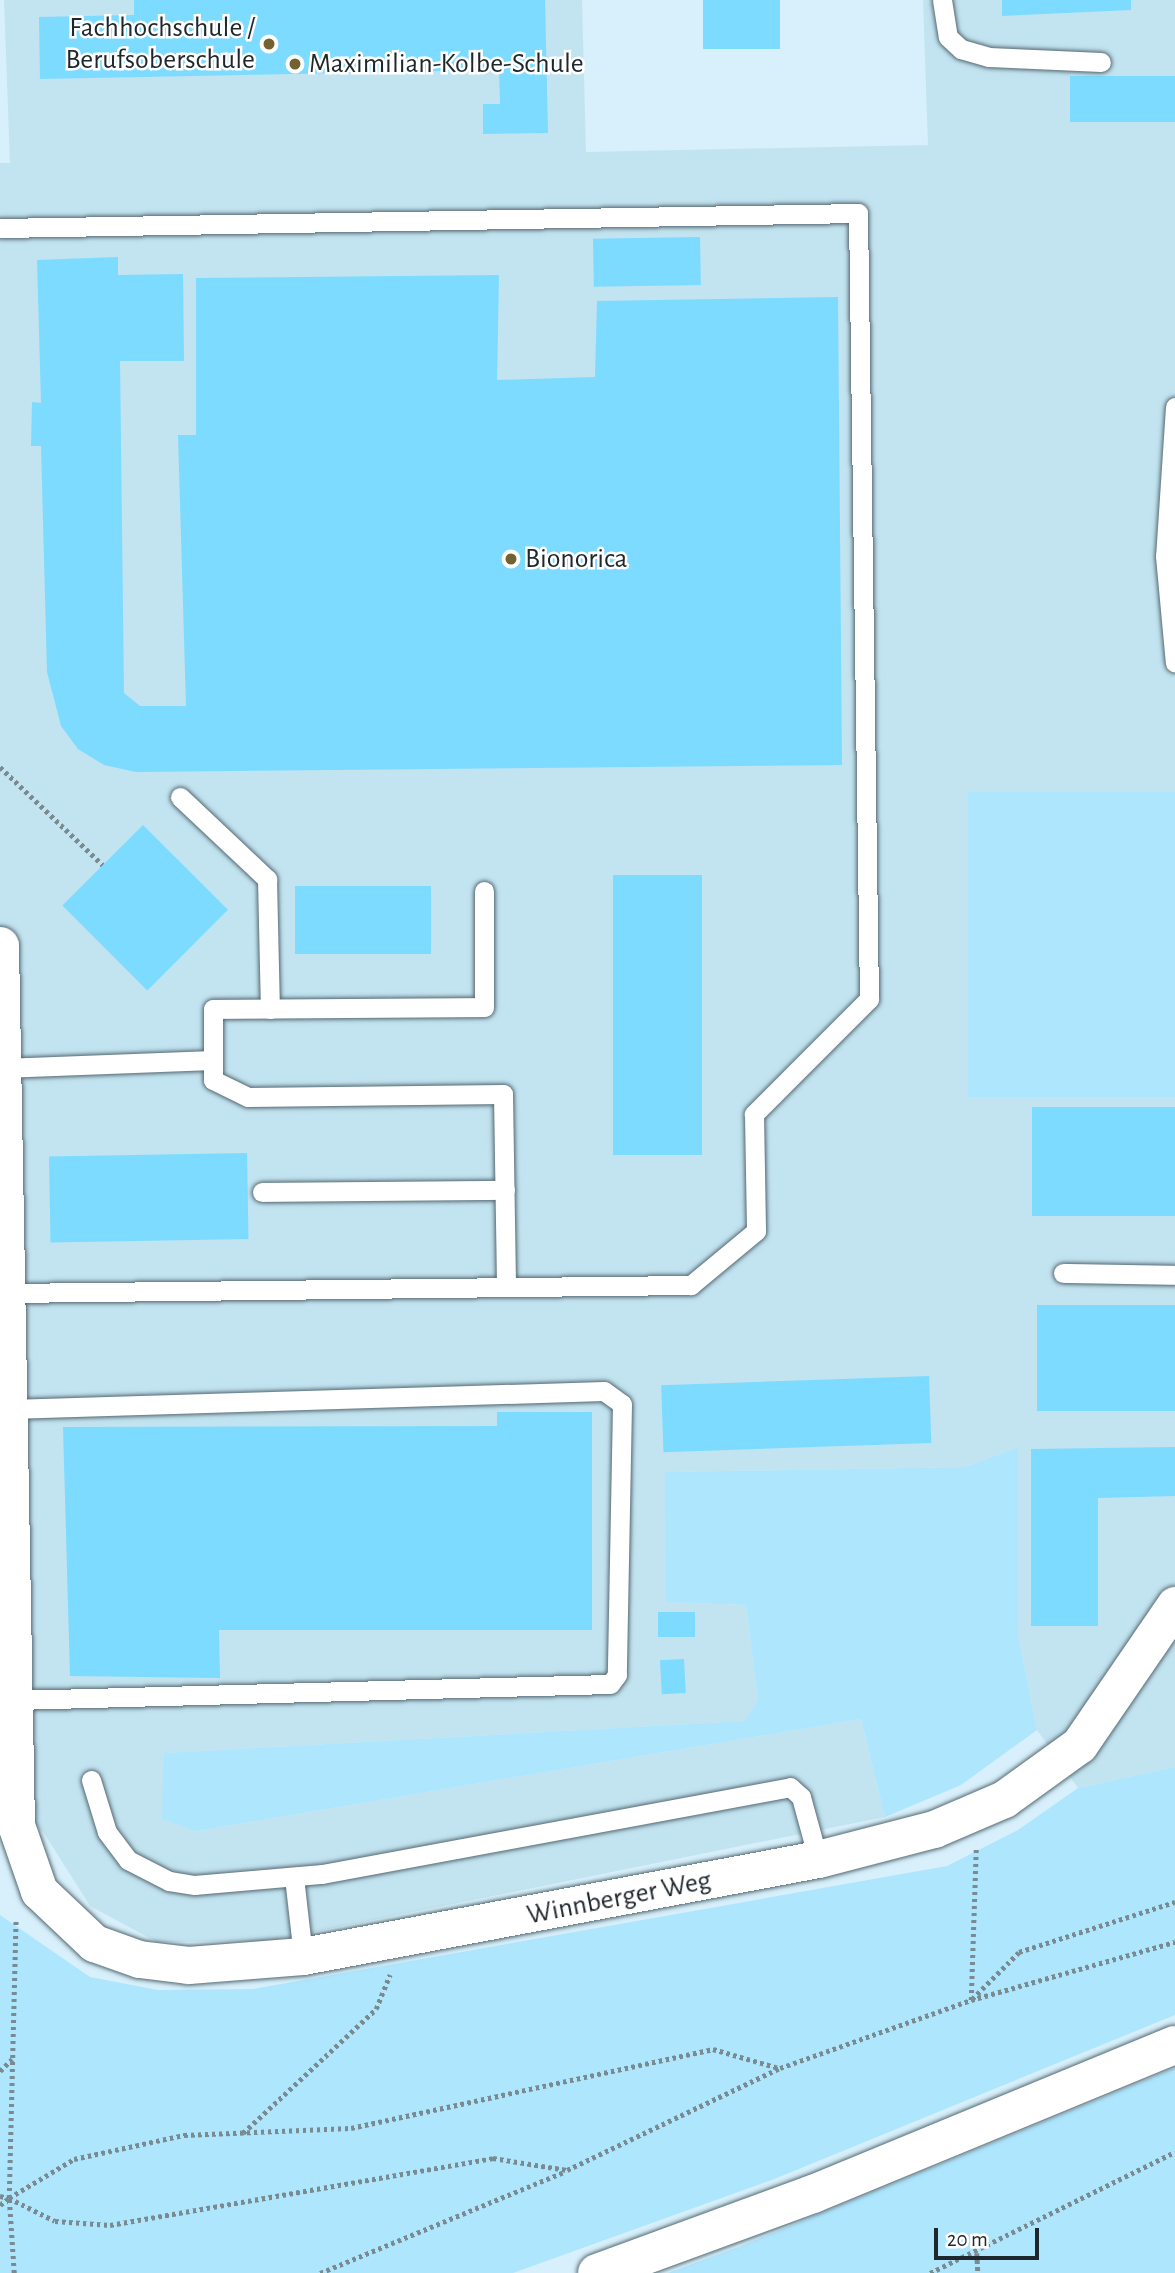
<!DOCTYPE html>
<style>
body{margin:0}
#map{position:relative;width:1175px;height:2273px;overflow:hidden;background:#d7f0fb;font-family:"Alegreya Sans",sans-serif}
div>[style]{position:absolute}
.built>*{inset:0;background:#c2e3f0}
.green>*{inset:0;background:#aee6fd;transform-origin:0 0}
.building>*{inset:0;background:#7cdbff;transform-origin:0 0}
.path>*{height:4.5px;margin-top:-2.25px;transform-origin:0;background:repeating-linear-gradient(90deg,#798a91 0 3.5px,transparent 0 7px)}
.roads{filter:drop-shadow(0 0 2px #546972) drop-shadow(0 0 2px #546972)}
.lane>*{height:19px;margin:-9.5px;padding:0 9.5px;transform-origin:9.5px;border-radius:9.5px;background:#fff}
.street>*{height:37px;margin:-18.5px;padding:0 18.5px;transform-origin:18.5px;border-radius:18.5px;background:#fff}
.secondary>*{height:38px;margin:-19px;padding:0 19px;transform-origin:19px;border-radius:19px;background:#fff}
.dots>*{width:19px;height:19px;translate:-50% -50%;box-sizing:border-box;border:4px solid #fff;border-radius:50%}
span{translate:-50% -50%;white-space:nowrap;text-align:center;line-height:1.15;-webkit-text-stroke:5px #fff;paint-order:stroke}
.poi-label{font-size:28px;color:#1e272b}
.right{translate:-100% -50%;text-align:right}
.left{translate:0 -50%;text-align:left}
.street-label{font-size:28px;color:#1e272b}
.scale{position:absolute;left:934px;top:2228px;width:105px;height:32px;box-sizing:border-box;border:4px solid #1e272b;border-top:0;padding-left:9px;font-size:21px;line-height:24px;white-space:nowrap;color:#1e272b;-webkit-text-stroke:5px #fff;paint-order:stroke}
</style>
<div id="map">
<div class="built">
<i style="clip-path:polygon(4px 0,582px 0,586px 152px,928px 145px,923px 0,1175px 0,1175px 1767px,1078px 1788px,1037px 1730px,1018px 1634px,1018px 1447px,966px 1467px,666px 1472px,667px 1602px,746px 1605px,758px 1700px,746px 1721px,165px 1753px,196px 1831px,861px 1719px,885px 1817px,269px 1941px,157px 1942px,90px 1906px,44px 1833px,0 1790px,0 163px,10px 163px)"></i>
</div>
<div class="green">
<i style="left:1175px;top:792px;width:305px;height:207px;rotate:90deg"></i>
<i style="clip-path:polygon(1018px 1447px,1018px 1634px,1037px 1730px,961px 1785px,885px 1817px,861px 1719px,196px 1831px,162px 1819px,164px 1753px,745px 1721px,758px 1700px,746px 1605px,666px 1602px,665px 1472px,966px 1467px)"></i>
<i style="clip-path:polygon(1175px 1767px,1175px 2015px,772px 2180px,513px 2273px,0 2273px,0 1915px,90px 1977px,158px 1990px,253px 1989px,947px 1866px,1018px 1830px,1078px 1788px)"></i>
<i style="clip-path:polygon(1175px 2068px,1175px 2273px,668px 2273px,741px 2246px)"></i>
</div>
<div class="building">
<i style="clip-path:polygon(134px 0,545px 0,548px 133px,483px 134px,483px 104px,500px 104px,499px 70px,40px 79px,39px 17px,134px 15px)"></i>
<i style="left:703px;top:0;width:77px;height:49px"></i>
<i style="clip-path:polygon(1002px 0,1131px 0,1131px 10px,1002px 16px)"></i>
<i style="left:1175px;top:76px;width:46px;height:105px;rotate:90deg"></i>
<i style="left:700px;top:237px;width:48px;height:107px;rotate:89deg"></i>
<i style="clip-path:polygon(118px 257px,118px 275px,183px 274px,184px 361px,120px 361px,124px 693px,140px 706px,186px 706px,178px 435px,196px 435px,196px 278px,499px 275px,497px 380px,595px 377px,597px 301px,838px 297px,842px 765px,136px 772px,104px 765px,78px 749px,61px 726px,47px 672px,41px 446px,31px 446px,32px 402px,41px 403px,37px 260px)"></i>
<i style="left:143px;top:825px;width:120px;height:114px;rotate:45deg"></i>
<i style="left:702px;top:875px;width:280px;height:89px;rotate:90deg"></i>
<i style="left:431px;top:886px;width:68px;height:136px;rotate:90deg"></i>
<i style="left:1175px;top:1107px;width:109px;height:143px;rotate:90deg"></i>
<i style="left:247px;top:1153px;width:86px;height:198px;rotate:89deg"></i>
<i style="left:1175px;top:1305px;width:106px;height:138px;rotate:90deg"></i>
<i style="left:929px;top:1376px;width:67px;height:268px;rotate:88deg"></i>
<i style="clip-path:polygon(497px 1412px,592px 1412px,592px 1630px,219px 1630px,220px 1678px,70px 1676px,63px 1427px,497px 1426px)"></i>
<i style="clip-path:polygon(1175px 1447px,1175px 1496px,1098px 1498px,1098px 1626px,1031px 1626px,1031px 1449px)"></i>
<i style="left:695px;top:1612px;width:25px;height:37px;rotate:90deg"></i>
<i style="left:684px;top:1659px;width:34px;height:24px;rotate:87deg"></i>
</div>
<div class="path">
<i style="left:0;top:767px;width:142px;rotate:43.6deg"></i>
<i style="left:972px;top:1999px;width:66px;rotate:-45deg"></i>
<i style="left:1019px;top:1952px;width:164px;rotate:-17.8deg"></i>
<i style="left:971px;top:2000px;width:151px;rotate:-88.1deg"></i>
<i style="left:0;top:2071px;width:17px;rotate:-45deg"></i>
<i style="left:243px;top:2133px;width:182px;rotate:-43deg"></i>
<i style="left:376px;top:2009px;width:37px;rotate:-68deg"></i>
<i style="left:0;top:2196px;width:9px;rotate:13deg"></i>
<i style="left:9px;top:2198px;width:76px;rotate:-31deg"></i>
<i style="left:74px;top:2159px;width:113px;rotate:-12.3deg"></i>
<i style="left:184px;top:2135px;width:167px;rotate:-2.4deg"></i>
<i style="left:351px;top:2128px;width:371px;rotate:-12.3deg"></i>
<i style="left:713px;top:2049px;width:69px;rotate:16.1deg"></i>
<i style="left:0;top:2205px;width:11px;rotate:-38deg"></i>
<i style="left:9px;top:2198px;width:51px;rotate:26.6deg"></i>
<i style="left:55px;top:2221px;width:55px;rotate:4.2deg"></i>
<i style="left:110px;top:2225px;width:389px;rotate:-9.9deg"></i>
<i style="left:493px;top:2158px;width:75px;rotate:9.2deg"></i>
<i style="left:567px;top:2170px;width:236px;rotate:-25.6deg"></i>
<i style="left:780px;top:2068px;width:203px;rotate:-19.6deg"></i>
<i style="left:971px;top:2000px;width:212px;rotate:-15.9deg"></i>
<i style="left:977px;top:2253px;width:20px;rotate:87deg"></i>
<i style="left:14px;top:2273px;width:75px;rotate:-93.8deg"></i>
<i style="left:9px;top:2198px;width:277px;rotate:-88.6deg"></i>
<i style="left:320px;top:2273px;width:266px;rotate:-22.5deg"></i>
<i style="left:930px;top:2273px;width:273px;rotate:-26.3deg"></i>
</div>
<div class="roads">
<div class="lane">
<i style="left:942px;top:0;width:37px;rotate:81deg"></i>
<i style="left:948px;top:37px;width:18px;rotate:43deg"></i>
<i style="left:961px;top:49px;width:29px;rotate:16deg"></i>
<i style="left:989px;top:57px;width:112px;rotate:2.6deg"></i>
<i style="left:0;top:228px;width:858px;rotate:-1deg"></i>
<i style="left:858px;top:213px;width:786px;rotate:89.2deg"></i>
<i style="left:869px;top:999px;width:163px;rotate:135deg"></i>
<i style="left:754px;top:1114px;width:117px;rotate:89deg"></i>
<i style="left:756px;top:1231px;width:85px;rotate:140.3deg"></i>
<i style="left:691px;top:1285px;width:684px;rotate:179.33deg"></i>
<i style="left:1175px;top:407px;width:149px;rotate:93.8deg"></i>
<i style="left:1165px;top:556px;width:107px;rotate:84.7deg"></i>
<i style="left:180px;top:797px;width:120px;rotate:43.3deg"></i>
<i style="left:267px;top:879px;width:130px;rotate:88.7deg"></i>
<i style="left:213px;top:1060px;width:20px;rotate:90deg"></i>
<i style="left:213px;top:1080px;width:39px;rotate:26deg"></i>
<i style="left:248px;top:1097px;width:255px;rotate:-0.7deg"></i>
<i style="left:503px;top:1094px;width:192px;rotate:89.1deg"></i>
<i style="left:2px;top:1068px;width:211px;rotate:-2.2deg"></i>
<i style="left:213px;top:1060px;width:51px;rotate:-90deg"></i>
<i style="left:213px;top:1009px;width:271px;rotate:-0.4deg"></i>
<i style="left:484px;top:1007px;width:116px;rotate:-90deg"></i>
<i style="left:262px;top:1192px;width:243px;rotate:-0.5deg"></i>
<i style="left:1063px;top:1273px;width:112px;rotate:1deg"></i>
<i style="left:9px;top:1409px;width:595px;rotate:-1.73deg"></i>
<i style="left:604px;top:1391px;width:22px;rotate:36deg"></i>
<i style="left:622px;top:1404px;width:271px;rotate:91.1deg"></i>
<i style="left:617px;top:1675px;width:11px;rotate:128deg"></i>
<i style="left:610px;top:1684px;width:595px;rotate:178.46deg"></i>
<i style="left:91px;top:1780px;width:54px;rotate:72.9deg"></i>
<i style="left:107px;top:1832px;width:35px;rotate:53deg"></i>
<i style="left:128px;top:1860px;width:46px;rotate:27.1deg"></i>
<i style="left:169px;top:1881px;width:26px;rotate:9deg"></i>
<i style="left:195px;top:1885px;width:127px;rotate:-5deg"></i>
<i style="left:322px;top:1874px;width:476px;rotate:-10.5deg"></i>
<i style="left:790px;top:1787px;width:15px;rotate:42deg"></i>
<i style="left:801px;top:1797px;width:64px;rotate:74.7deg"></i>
<i style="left:294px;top:1877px;width:80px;rotate:83.5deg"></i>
</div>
<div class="street">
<i style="left:0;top:945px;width:880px;rotate:88.96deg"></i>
<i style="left:16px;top:1825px;width:70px;rotate:70.8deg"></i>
<i style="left:39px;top:1891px;width:76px;rotate:43.4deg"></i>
<i style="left:94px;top:1943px;width:48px;rotate:19.6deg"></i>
<i style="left:139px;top:1959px;width:49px;rotate:7deg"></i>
<i style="left:188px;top:1965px;width:115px;rotate:-4.5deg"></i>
<i style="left:303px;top:1956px;width:524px;rotate:-10.67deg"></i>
<i style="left:818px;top:1859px;width:120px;rotate:-14.5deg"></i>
<i style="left:934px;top:1829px;width:76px;rotate:-23.2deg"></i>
<i style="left:1004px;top:1799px;width:92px;rotate:-35.8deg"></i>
<i style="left:1079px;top:1745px;width:170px;rotate:-55.6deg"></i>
</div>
<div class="secondary">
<i style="left:597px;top:2273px;width:230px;rotate:-20.1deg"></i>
<i style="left:813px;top:2194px;width:391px;rotate:-22.4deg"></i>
</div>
</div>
<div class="dots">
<i style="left:269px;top:44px;background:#726230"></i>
<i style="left:295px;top:64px;background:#726230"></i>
<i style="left:511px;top:559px;background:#726230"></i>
</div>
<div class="poi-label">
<span class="right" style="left:255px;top:44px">Fachhochschule /<br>Berufsoberschule</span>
<span class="left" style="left:309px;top:64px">Maximilian-Kolbe-Schule</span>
<span class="left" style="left:525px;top:559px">Bionorica</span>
</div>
<div class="street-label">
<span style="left:619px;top:1898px;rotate:-11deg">Winnberger Weg</span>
</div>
<div class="scale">20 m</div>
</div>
